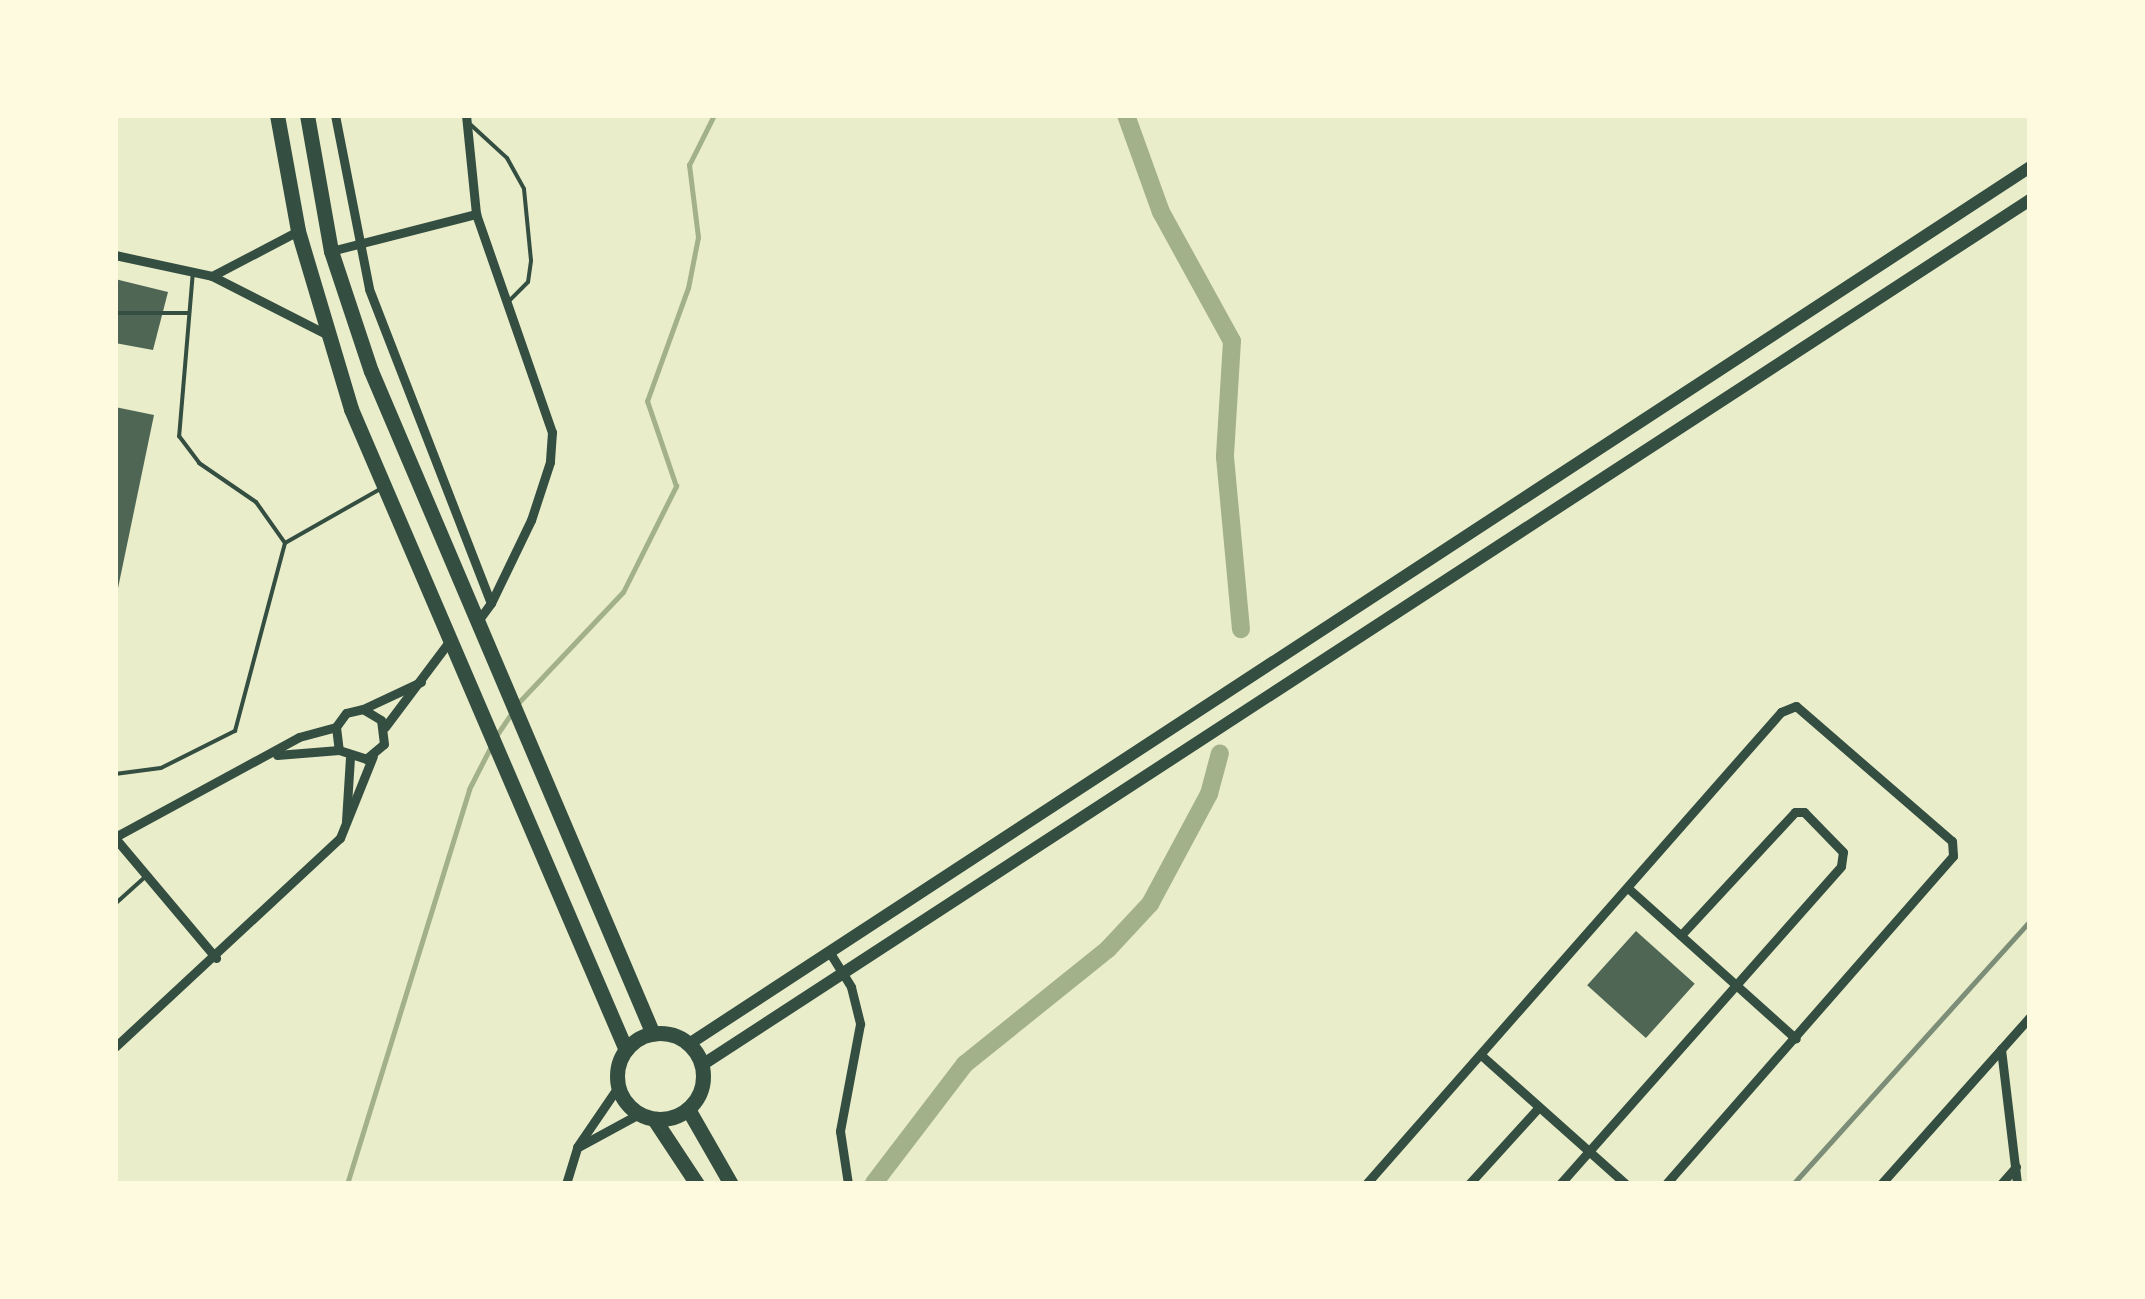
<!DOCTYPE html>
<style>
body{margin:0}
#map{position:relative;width:2145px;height:1299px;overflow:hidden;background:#e9edc9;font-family:Commissioner,sans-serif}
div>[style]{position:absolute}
.stream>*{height:5px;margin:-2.5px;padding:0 2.5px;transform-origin:2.5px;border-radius:2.5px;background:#a3b18a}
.canal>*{height:18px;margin:-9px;padding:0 9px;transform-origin:9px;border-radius:9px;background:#a3b18a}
.building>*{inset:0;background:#4f6655;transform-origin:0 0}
.service>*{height:4px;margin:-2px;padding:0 2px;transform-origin:2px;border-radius:2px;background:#344e41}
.minor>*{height:9px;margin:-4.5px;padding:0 4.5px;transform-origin:4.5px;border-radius:4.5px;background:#344e41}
.secondary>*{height:12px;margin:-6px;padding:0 6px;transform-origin:6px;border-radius:6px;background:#344e41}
.trunk>*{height:15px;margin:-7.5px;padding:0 7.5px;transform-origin:7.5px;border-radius:7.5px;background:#344e41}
.trunk>.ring{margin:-7.5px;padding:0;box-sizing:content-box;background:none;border:15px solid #344e41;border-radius:50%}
.rail>*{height:5px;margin:-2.5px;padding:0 2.5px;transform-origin:2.5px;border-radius:2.5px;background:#7c8e77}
span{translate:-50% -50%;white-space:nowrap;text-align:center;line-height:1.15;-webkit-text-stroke:10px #fefae0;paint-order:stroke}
.frame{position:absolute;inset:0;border:118px solid #fefae0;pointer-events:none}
</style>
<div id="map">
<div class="stream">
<i style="left:518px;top:703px;width:153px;rotate:-46.6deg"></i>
<i style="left:623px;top:592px;width:119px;rotate:-63.4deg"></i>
<i style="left:676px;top:486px;width:90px;rotate:-108.8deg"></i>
<i style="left:647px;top:401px;width:120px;rotate:-70.1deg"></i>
<i style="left:688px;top:288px;width:52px;rotate:-78.9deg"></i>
<i style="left:698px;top:237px;width:73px;rotate:-97.1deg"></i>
<i style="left:689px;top:165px;width:56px;rotate:-63.4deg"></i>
<i style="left:496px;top:736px;width:29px;rotate:-56deg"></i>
<i style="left:347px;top:1184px;width:413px;rotate:-72.8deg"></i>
<i style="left:469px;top:789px;width:48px;rotate:-62.9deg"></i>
</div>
<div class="canal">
<i style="left:1126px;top:115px;width:103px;rotate:70.2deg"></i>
<i style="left:1161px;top:212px;width:147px;rotate:61.2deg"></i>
<i style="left:1232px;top:341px;width:116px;rotate:93.5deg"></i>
<i style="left:1225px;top:457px;width:173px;rotate:84.7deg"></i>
<i style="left:874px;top:1183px;width:150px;rotate:-52.6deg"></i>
<i style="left:965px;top:1064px;width:184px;rotate:-38.8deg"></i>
<i style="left:1108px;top:949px;width:62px;rotate:-47deg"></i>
<i style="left:1150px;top:904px;width:125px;rotate:-61.8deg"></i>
<i style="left:1209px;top:794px;width:42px;rotate:-75deg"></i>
</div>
<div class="building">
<i style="clip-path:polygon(115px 279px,168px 292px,153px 350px,115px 343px)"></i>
<i style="clip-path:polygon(115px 407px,154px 415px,117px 593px,115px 592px)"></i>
<i style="left:1636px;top:931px;width:79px;height:73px;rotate:42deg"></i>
</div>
<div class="service">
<i style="left:471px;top:125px;width:49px;rotate:42.5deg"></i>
<i style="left:507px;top:158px;width:35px;rotate:61deg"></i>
<i style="left:524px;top:189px;width:72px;rotate:84.4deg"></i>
<i style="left:531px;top:261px;width:21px;rotate:98deg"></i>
<i style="left:528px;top:282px;width:27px;rotate:135deg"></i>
<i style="left:193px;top:271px;width:166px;rotate:94.8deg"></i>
<i style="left:179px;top:436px;width:34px;rotate:53deg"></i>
<i style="left:199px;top:463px;width:69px;rotate:34.4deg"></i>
<i style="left:256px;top:502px;width:50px;rotate:54.7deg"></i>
<i style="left:115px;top:313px;width:73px"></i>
<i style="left:115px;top:774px;width:46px;rotate:-7.4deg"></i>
<i style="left:161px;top:768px;width:83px;rotate:-26.6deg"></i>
<i style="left:235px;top:731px;width:195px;rotate:-75.1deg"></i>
<i style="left:285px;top:543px;width:109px;rotate:-29.6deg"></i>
<i style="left:115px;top:904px;width:40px;rotate:-42deg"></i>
</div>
<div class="minor">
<i style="left:335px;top:115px;width:177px;rotate:78.9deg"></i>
<i style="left:369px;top:289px;width:337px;rotate:68.8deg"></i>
<i style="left:491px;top:603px;width:24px;rotate:126deg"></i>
<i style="left:466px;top:115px;width:100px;rotate:84.2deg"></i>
<i style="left:476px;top:214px;width:231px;rotate:70.8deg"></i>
<i style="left:552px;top:432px;width:30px;rotate:94deg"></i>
<i style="left:550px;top:462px;width:61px;rotate:108.1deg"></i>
<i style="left:531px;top:520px;width:92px;rotate:115.7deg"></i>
<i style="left:331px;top:251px;width:150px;rotate:-14.3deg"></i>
<i style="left:115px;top:255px;width:99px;rotate:12.2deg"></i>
<i style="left:212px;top:276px;width:128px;rotate:27deg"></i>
<i style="left:212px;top:276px;width:97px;rotate:-27.6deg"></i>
<i style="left:363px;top:709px;width:64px;rotate:-25deg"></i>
<i style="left:385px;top:727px;width:110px;rotate:-53.1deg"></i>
<i style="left:277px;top:755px;width:62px;rotate:-4.6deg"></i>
<i style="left:339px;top:750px;width:28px;rotate:18deg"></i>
<i style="left:366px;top:759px;width:23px;rotate:-40deg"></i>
<i style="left:384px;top:744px;width:24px;rotate:-97deg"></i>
<i style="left:381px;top:720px;width:21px;rotate:-149deg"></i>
<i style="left:363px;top:709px;width:17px;rotate:167deg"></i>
<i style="left:346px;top:713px;width:17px;rotate:126deg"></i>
<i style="left:336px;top:727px;width:23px;rotate:83deg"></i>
<i style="left:346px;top:821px;width:63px;rotate:-86.4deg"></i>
<i style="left:115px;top:837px;width:209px;rotate:-28.5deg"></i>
<i style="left:299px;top:737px;width:38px;rotate:-15deg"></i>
<i style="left:115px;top:838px;width:157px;rotate:49.9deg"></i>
<i style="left:1629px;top:889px;width:224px;rotate:41.9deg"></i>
<i style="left:830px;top:953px;width:40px;rotate:58deg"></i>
<i style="left:851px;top:987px;width:38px;rotate:76deg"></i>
<i style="left:860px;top:1024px;width:109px;rotate:100.6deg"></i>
<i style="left:840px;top:1131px;width:54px;rotate:81.4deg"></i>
<i style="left:115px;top:1047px;width:307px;rotate:-42.9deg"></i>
<i style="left:340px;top:838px;width:88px;rotate:-68.1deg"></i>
<i style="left:2001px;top:1049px;width:136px;rotate:83.2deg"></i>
<i style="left:1481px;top:1055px;width:194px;rotate:41.7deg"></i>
<i style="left:580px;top:1146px;width:67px;rotate:-28.5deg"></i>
<i style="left:566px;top:1184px;width:39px;rotate:-73deg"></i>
<i style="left:577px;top:1147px;width:73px;rotate:-55.7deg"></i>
<i style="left:1366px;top:1184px;width:628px;rotate:-48.68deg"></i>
<i style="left:1781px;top:712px;width:16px;rotate:-22deg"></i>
<i style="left:1796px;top:706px;width:206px;rotate:40.9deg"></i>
<i style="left:1952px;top:841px;width:15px;rotate:86deg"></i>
<i style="left:1953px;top:856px;width:436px;rotate:131.2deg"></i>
<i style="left:1469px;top:1184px;width:104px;rotate:-47.7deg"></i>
<i style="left:1560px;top:1184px;width:424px;rotate:-48.5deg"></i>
<i style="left:1841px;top:866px;width:14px;rotate:-82deg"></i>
<i style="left:1843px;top:852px;width:56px;rotate:-134.3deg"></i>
<i style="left:1804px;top:812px;width:9px;rotate:180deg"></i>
<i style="left:1795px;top:812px;width:168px;rotate:132.8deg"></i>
<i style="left:1881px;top:1184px;width:224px;rotate:-48.3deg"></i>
<i style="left:2001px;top:1184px;width:23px;rotate:-49deg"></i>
</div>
<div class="secondary">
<i style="left:689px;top:1044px;width:1602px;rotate:-33.18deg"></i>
<i style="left:702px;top:1065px;width:1585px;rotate:-33.08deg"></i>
</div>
<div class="trunk">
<i style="left:277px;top:115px;width:118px;rotate:79.7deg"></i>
<i style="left:298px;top:231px;width:186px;rotate:73.4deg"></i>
<i style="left:351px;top:409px;width:697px;rotate:66.78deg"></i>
<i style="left:307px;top:115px;width:138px;rotate:80deg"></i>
<i style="left:331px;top:251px;width:126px;rotate:71.6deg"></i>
<i style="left:371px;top:371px;width:720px;rotate:66.96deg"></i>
<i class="ring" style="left:617px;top:1033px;width:71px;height:71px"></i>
<i style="left:688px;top:1109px;width:86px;rotate:60.2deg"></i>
<i style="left:654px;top:1119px;width:78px;rotate:56.5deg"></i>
</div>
<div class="rail">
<i style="left:1793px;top:1184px;width:354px;rotate:-48deg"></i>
</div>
<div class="frame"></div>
</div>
